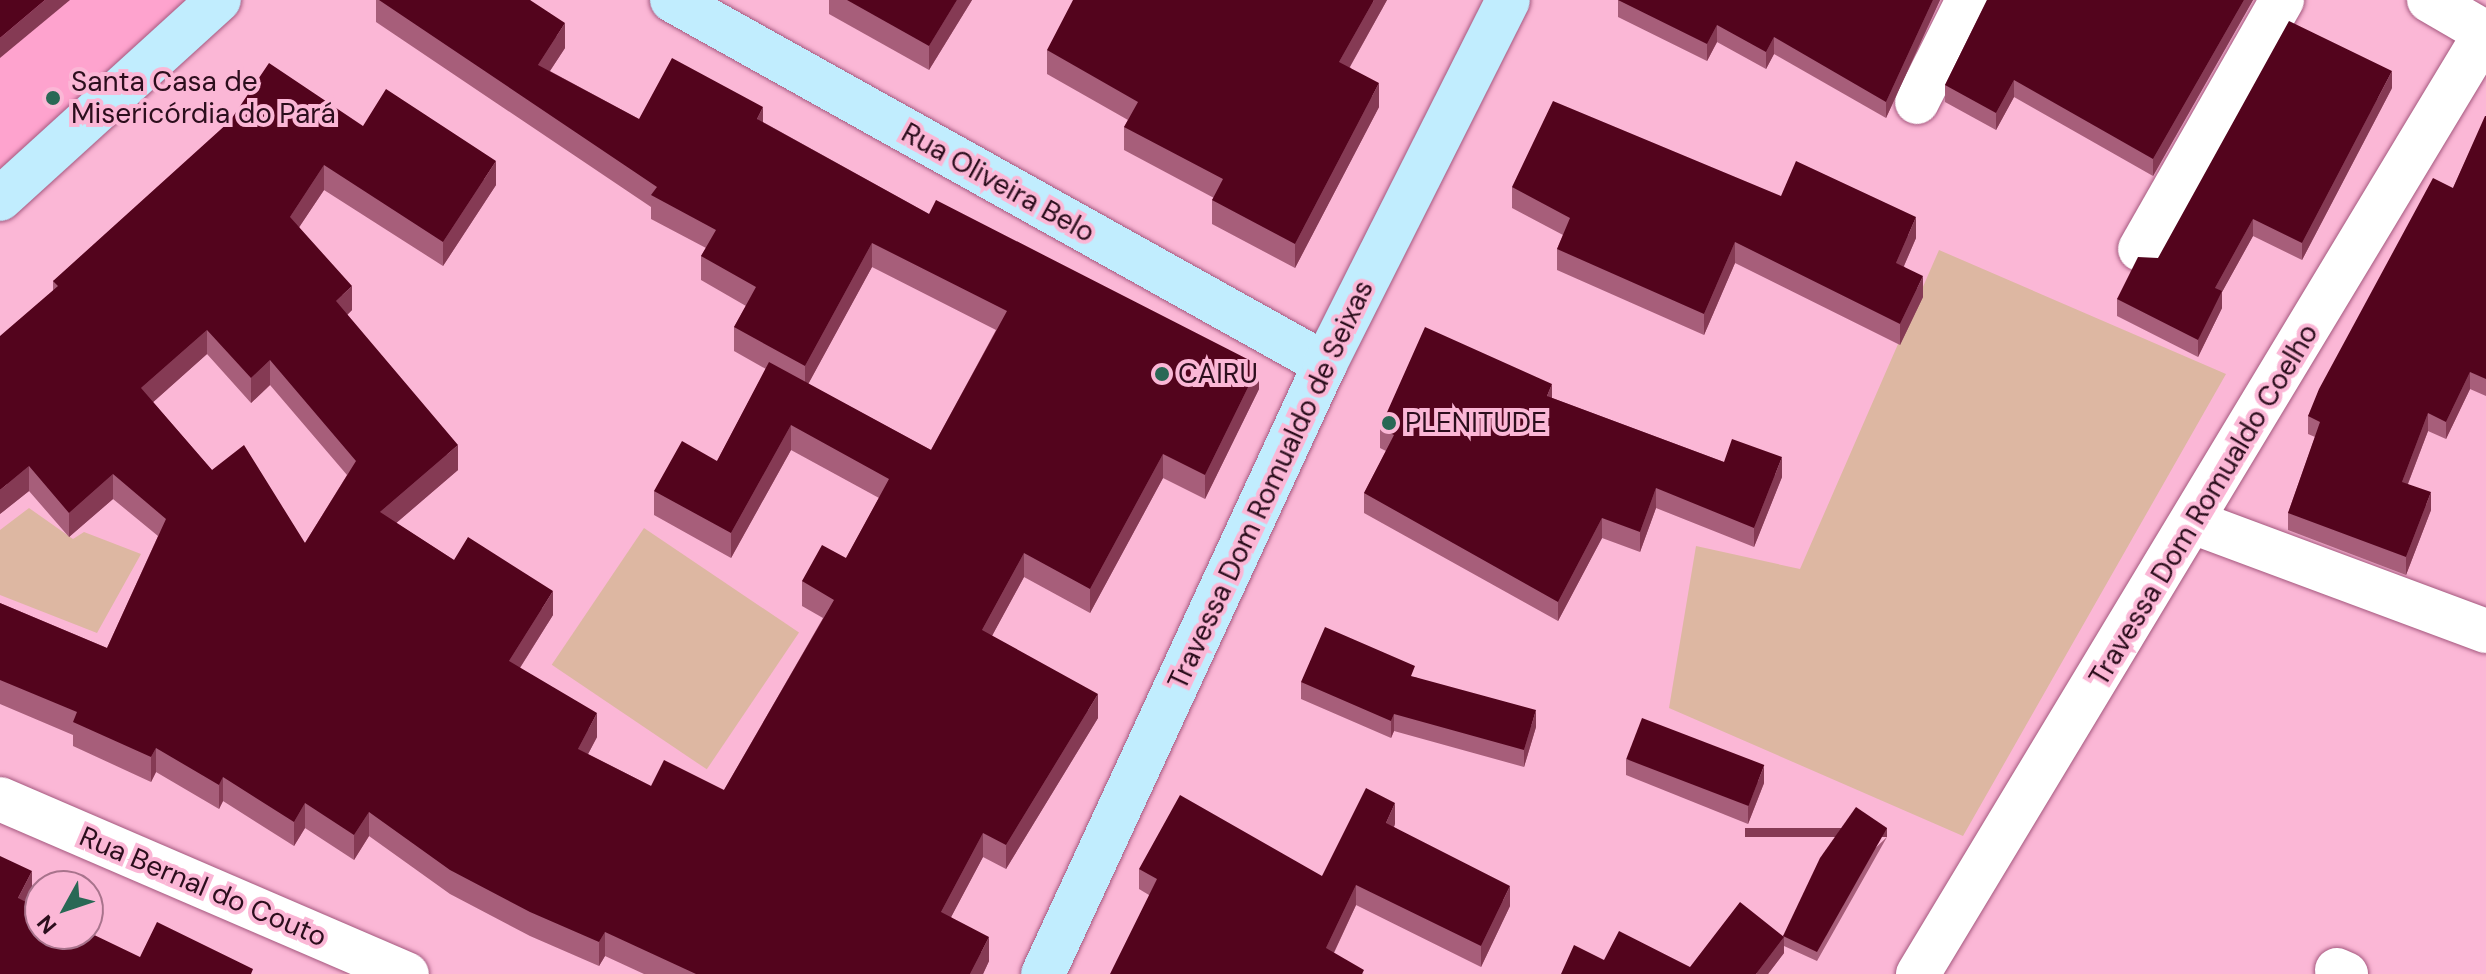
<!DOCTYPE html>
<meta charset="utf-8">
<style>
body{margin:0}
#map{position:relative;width:2486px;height:974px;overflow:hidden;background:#fbb7d6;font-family:"DM Sans",sans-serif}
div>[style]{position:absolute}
.built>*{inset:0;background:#fea3ce}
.green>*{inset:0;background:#ddb7a2;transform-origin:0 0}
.roads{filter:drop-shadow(0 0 2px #a4587e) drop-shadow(0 0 2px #a4587e)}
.street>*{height:44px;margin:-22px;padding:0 22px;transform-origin:22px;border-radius:22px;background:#fff}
.secondary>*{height:44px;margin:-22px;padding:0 22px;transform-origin:22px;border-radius:22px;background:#c1edfe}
.wall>*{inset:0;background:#a75e7a}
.shaded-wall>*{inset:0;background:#853a54;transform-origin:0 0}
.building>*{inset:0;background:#53041d;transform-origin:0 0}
.dots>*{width:22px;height:22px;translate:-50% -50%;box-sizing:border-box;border:4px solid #fbb7d6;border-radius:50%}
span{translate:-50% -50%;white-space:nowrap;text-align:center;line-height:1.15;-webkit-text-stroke:8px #fbb7d6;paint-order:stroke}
.poi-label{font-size:28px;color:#2c0e1d}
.left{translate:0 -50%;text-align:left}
.street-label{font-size:28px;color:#2c0e1d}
.north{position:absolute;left:24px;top:870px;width:80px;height:80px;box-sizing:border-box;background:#fbb7d6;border:2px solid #a8738c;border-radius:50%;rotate:230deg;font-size:22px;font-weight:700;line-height:32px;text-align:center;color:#2c0e1d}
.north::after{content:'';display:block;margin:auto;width:28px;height:36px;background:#296855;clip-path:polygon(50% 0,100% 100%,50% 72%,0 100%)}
</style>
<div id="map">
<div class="built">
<i style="clip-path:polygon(0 0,213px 0,0 195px)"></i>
</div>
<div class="green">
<i style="clip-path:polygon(1939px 250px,2226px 374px,1963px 836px,1669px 708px,1696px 546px,1800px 569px)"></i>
<i style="clip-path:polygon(29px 508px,73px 539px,84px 532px,141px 554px,97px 633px,0 595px,0 530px)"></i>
<i style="left:644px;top:528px;width:187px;height:165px;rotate:34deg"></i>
</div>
<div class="roads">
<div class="street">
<i style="left:2429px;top:0;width:66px;rotate:30.1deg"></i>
<i style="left:1917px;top:102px;width:114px;rotate:-63.4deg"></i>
<i style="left:2140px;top:249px;width:287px;rotate:-60.3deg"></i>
<i style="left:2193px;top:522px;width:313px;rotate:20.4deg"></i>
<i style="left:0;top:799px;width:443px;rotate:23.3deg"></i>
<i style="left:2337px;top:970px;width:10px;rotate:24deg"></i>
<i style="left:1918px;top:974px;width:1100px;rotate:-58.91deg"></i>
</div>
<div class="secondary">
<i style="left:672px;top:0;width:748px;rotate:29.14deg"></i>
<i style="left:0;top:199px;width:296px;rotate:-42.3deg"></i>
<i style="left:1043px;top:974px;width:672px;rotate:-65.19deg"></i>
<i style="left:1325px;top:364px;width:407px;rotate:-63.3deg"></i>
</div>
</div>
<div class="wall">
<i style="clip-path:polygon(evenodd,376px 0,530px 0,565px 48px,550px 71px,639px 119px,763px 122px,929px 214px,1259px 389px,1205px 499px,1163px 478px,1090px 613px,1024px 577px,992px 636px,1098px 718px,1006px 869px,983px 857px,951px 917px,989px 961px,983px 974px,644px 974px,605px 956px,599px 966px,530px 936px,450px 894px,369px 836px,354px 860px,305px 828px,294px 846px,223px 801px,219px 809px,156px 772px,151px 782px,73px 746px,73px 735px,0 704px,0 603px,107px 648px,158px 536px,113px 499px,69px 537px,29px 491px,0 514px,53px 291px,53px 281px,363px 126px,496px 185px,443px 266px,324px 190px,299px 227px,352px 310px,347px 315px,458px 470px,396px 523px,454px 560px,553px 615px,520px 668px,597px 737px,588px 754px,651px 786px,724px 790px,823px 618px,802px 606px,802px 581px,846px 558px,879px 498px,791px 450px,731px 558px,654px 515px,654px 491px,717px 461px,766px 369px,734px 351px,734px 327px,746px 306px,701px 280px,701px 256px,706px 248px,651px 219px,651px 207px,376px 22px,376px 0,872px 267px,996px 330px,931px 450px,808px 384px,872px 267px,376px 0,207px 354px,251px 403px,270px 385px,347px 475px,305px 543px,212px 470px,153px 402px,207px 354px)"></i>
<i style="clip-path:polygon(829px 0,972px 0,929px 70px,829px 14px)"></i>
<i style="clip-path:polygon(1387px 0,1350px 67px,1379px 107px,1295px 268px,1212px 224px,1212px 200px,1214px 198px,1124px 150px,1124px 127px,1128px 120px,1047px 74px,1047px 50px)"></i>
<i style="clip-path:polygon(1618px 0,1940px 0,1886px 118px,1774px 54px,1766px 69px,1717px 42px,1707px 61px,1618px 17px)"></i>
<i style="clip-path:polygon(1987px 0,2253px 0,2153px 176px,2014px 97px,1996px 130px,1945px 102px,1945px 85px)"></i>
<i style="clip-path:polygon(2392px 88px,2302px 260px,2253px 236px,2222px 292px,2222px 308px,2198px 357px,2117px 316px,2117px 299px,2158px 258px)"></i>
<i style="clip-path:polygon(2486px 116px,2486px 396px,2470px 389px,2446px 439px,2428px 431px,2408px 484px,2431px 510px,2406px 575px,2288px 530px,2288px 513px,2315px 437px,2308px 434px,2308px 416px,2453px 188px)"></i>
<i style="clip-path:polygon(1512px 187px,1781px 196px,1916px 238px,1904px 266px,1923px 297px,1900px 345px,1735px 263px,1704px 335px,1557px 270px,1557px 249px,1563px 235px,1512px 208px)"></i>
<i style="clip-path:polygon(1552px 398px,1724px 462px,1782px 477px,1754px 547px,1656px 508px,1640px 552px,1602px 538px,1558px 621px,1364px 513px,1364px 493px,1386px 451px,1380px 448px,1380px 428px)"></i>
<i style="clip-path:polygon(1415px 677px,1536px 727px,1524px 767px,1394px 731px,1391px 738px,1301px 699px,1301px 682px)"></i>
<i style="clip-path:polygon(1626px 759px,1764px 783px,1748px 824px,1626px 775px)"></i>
<i style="clip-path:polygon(1395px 824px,1394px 827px,1510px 906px,1481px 967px,1356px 905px,1334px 953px,1364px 974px,1149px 895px,1139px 889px,1139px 869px,1322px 876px)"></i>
<i style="clip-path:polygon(1887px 837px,1817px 961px,1784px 946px,1784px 953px,1768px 974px,1604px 960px,1690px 967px,1783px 936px)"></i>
</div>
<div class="shaded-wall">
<i style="clip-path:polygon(45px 0,70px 0,0 58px,0 38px)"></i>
<i style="clip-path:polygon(957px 0,972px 0,929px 70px,929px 46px)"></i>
<i style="clip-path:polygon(1374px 0,1387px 0,1339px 86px,1339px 62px)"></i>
<i style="clip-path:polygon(1933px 0,1940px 0,1886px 118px,1886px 102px)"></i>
<i style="clip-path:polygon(2244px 0,2253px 0,2153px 176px,2153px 159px)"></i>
<i style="clip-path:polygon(565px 23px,565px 48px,538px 89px,538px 65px)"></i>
<i style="clip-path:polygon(1717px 25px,1717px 42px,1707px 61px,1707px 44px)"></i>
<i style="clip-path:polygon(1774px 37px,1774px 54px,1766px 69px,1766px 52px)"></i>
<i style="clip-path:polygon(2392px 71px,2392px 88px,2302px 260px,2302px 243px)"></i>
<i style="clip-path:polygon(2014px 80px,2014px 97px,1996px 130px,1996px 113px)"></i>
<i style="clip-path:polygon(1379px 83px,1379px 107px,1295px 268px,1295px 244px)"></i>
<i style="clip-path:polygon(763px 107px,763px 131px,757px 119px)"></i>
<i style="clip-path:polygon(496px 161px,496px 185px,443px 266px,443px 242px)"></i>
<i style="clip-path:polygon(324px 165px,324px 190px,290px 241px,290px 217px)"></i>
<i style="clip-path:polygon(1916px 217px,1916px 238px,1896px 284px,1896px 263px)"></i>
<i style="clip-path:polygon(2253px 219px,2253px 236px,2222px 292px,2222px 308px,2198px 357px,2198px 340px,2215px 288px)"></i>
<i style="clip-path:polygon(1735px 242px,1735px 263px,1704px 335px,1704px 314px)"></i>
<i style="clip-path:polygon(872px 243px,872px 267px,805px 390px,805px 366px)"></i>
<i style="clip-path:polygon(1923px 276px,1923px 297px,1900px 345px,1900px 324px)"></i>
<i style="clip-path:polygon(352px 286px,352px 310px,336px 326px,336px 301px)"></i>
<i style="clip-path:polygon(207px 330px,207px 354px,141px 413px,141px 388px)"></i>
<i style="clip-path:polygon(270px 360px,270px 385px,251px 403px,251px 378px)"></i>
<i style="clip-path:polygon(1259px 365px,1259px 389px,1205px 499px,1205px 475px)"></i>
<i style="clip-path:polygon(2470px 372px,2470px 389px,2446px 439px,2446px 422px)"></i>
<i style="clip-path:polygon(1552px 384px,1552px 404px,1547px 396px)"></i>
<i style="clip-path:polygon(2428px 413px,2428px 431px,2402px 499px,2402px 482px)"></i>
<i style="clip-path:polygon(791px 425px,791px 450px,731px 558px,731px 533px)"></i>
<i style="clip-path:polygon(458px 445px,458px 470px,380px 537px,380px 512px)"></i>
<i style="clip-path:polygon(1163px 454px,1163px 478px,1090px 613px,1090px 589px)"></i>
<i style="clip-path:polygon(1782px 457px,1782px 477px,1754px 547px,1754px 528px)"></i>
<i style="clip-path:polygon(29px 466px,29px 491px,0 514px,0 490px)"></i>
<i style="clip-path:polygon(113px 474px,113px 499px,69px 537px,69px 513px)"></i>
<i style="clip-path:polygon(1656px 488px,1656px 508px,1640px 552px,1640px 532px)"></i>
<i style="clip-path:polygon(2431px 492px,2431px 510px,2406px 575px,2406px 557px)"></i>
<i style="clip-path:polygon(1602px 518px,1602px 538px,1558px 621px,1558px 602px)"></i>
<i style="clip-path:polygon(1024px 553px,1024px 577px,982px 654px,982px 630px)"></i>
<i style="clip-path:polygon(553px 591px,553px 615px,509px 685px,509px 661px)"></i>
<i style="clip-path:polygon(1098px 694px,1098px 718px,1006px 869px,1006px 845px)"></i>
<i style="clip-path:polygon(1536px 710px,1536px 727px,1524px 767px,1524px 750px)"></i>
<i style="clip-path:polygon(597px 713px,597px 737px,578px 773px,578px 749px)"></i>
<i style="clip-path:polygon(1394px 714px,1394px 731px,1391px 738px,1391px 721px)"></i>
<i style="clip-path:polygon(156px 748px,156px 772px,151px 782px,151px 757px)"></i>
<i style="clip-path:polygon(1764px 766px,1764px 783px,1748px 824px,1748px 807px)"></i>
<i style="clip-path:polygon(223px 777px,223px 801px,219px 809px,219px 785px)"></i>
<i style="clip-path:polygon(305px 803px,305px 828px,294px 846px,294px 822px)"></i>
<i style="clip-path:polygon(1395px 803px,1395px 824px,1386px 844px,1386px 823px)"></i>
<i style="clip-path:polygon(369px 812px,369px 836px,354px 860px,354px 835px)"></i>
<i style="left:1887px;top:828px;width:9px;height:142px;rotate:90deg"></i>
<i style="clip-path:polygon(983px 833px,983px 857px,941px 936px,941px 912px)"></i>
<i style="clip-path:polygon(32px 871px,32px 894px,18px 921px,18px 898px)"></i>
<i style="clip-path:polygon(1356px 885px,1356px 905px,1326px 969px,1326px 948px)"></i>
<i style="clip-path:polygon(1510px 886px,1510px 906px,1481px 967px,1481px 946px)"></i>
<i style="clip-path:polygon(605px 932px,605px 956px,599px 966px,599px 942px)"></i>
<i style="clip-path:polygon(989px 937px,989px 961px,983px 974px,970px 974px)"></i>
<i style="clip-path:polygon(1784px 937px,1784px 953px,1768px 974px,1756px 974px)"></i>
</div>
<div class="building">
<i style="clip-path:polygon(0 0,45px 0,0 38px)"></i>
<i style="clip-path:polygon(evenodd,379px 0,530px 0,565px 23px,538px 65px,639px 119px,672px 58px,763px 107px,757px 119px,929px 214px,936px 200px,1259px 365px,1205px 475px,1163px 454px,1090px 589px,1024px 553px,982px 630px,1098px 694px,1006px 845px,983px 833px,941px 912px,989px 937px,970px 974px,696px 974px,605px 932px,599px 942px,530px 912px,450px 870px,369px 812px,354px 835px,305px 803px,294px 822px,223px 777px,219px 785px,156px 748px,151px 757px,73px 722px,77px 712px,0 680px,0 603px,107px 648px,166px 519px,113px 474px,69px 513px,29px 466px,0 490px,0 336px,58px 286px,53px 281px,230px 121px,269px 63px,363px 126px,386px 89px,496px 161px,443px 242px,324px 165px,290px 217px,352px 286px,336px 301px,458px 445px,380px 512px,454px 560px,468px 537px,553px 591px,509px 661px,597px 713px,578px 749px,651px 786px,664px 760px,724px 790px,834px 600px,802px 581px,822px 545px,846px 558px,889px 479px,791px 425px,731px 533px,654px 491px,682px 441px,717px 461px,769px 362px,931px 450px,1007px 311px,872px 243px,805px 366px,734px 327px,756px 287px,701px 256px,716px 230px,651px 195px,657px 187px,379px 0,207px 330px,251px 378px,270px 360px,356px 461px,305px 543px,244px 445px,212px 470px,141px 388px,207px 330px)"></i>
<i style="clip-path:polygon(847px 0,957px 0,929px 46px)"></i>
<i style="clip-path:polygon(1073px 0,1374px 0,1339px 62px,1379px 83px,1295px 244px,1212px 200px,1223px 179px,1124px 127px,1138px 102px,1047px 50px)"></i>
<i style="clip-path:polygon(1618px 0,1933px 0,1886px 102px,1774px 37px,1766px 52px,1717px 25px,1707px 44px)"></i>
<i style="clip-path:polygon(1987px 0,2244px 0,2153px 159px,2014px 80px,1996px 113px,1945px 85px)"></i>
<i style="clip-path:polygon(2289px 21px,2392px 71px,2302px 243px,2253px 219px,2215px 288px,2222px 291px,2198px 340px,2117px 299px,2138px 257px,2158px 258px)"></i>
<i style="clip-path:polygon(1553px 101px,1781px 196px,1796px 161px,1916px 217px,1896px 263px,1923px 276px,1900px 324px,1735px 242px,1704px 314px,1557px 249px,1570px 218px,1512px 187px)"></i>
<i style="clip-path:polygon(2485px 116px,2486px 116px,2486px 379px,2470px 372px,2446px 422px,2428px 413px,2402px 482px,2431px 492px,2406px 557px,2288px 513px,2320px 422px,2308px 416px,2319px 389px,2433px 178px,2453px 188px)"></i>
<i style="clip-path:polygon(1425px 327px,1552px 384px,1547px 396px,1724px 462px,1732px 439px,1782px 457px,1754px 528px,1656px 488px,1640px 532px,1602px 518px,1558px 602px,1364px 493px,1394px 435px,1380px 428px)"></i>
<i style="clip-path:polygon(1325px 627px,1415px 666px,1411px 676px,1536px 710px,1524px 750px,1394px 714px,1391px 721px,1301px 682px)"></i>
<i style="left:1642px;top:718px;width:131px;height:44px;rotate:21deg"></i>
<i style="clip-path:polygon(1366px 788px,1395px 803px,1386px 823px,1510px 886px,1481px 946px,1356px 885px,1326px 948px,1364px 970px,1362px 974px,1110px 974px,1157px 879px,1139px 869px,1180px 795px,1322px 876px)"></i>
<i style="clip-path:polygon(1856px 807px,1887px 828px,1817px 952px,1783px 936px,1820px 858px)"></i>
<i style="clip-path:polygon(0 856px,32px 871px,18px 898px,40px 909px,40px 934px,88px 934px,88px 932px,140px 957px,157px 922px,253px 969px,251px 974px,0 974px)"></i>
<i style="clip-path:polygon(1740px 902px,1784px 937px,1756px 974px,1561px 974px,1574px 945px,1604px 960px,1619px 931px,1690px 967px)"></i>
</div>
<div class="dots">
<i style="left:53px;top:98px;background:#296855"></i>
<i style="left:1162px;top:374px;background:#296855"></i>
<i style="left:1389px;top:423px;background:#296855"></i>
</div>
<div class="poi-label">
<span class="left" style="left:71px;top:98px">Santa Casa de<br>Misericórdia do Pará</span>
<span class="left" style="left:1178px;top:374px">CAIRU</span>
<span class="left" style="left:1405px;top:423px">PLENITUDE</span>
</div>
<div class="street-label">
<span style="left:998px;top:183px;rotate:29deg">Rua Oliveira Belo</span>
<span style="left:1271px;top:485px;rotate:-65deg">Travessa Dom Romualdo de Seixas</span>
<span style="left:2204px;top:505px;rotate:-59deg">Travessa Dom Romualdo Coelho</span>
<span style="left:203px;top:887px;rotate:23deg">Rua Bernal do Couto</span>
</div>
<div class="north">N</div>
</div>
